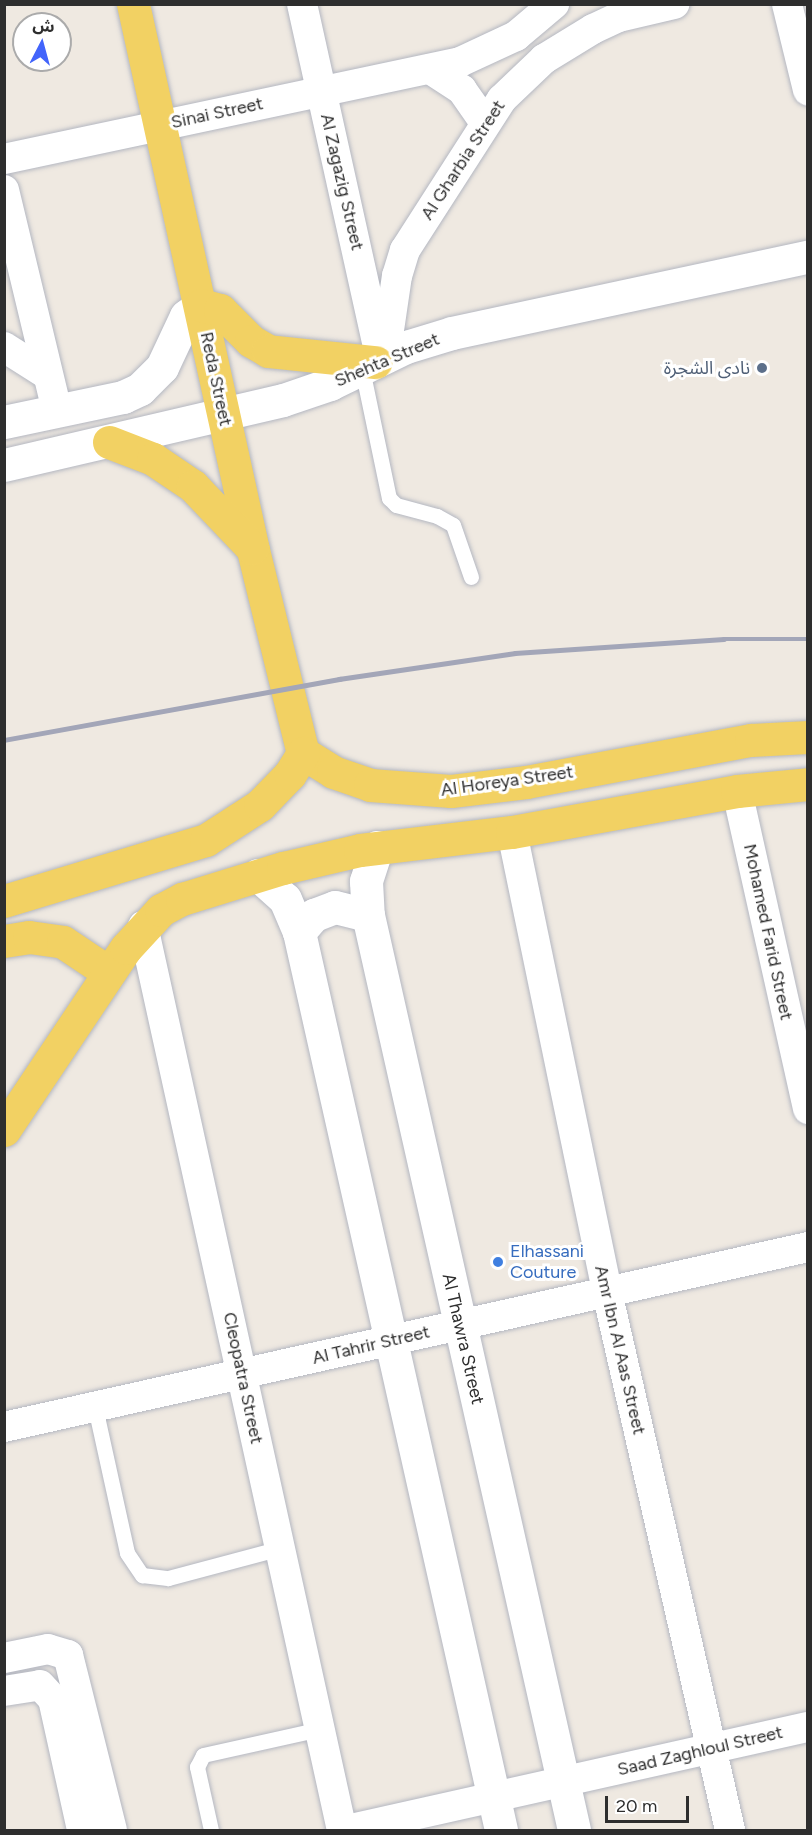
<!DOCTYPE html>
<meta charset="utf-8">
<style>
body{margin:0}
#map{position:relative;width:812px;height:1835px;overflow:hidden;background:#efe9e1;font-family:Figtree,"Noto Sans Arabic",sans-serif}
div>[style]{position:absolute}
.roads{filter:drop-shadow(0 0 2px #b4b7c1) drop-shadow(0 0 2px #b4b7c1)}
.lane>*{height:15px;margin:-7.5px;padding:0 7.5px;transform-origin:7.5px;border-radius:7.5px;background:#fff}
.street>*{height:30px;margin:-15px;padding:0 15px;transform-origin:15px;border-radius:15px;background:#fff}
.secondary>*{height:33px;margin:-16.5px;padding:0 16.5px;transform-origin:16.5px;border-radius:16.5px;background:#fff}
.primary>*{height:33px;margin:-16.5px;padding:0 16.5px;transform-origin:16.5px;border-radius:16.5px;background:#f2d163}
.rail>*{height:4.5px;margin:-2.25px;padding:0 2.25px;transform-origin:2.25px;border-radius:2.25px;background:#a3a6b8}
.dots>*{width:16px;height:16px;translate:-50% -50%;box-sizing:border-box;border:3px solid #fff;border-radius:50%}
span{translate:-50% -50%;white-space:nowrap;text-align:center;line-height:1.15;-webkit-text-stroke:6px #fff;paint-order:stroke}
.street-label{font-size:18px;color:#2e2e2e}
.service-label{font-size:18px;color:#4e5e75}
.right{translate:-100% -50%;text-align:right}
.shop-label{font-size:18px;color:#366cbe}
.left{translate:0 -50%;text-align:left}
.frame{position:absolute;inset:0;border:6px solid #2e2e2e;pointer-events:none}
.north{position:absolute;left:12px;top:12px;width:60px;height:60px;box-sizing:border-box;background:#fff;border:2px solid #ababab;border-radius:50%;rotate:6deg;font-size:16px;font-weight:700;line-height:24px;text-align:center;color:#2e2e2e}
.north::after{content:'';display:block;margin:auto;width:21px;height:27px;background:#4264fb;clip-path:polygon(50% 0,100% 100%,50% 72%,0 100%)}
.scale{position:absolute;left:605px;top:1796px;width:84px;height:27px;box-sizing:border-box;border:3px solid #2e2e2e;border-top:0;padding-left:8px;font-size:18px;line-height:21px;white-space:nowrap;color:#2e2e2e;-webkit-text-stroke:4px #fff;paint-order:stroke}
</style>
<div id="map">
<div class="roads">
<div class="lane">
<i style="left:362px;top:369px;width:132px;rotate:78.2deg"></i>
<i style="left:389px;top:498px;width:10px;rotate:45deg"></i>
<i style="left:396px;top:505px;width:42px;rotate:15deg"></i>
<i style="left:437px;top:516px;width:18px;rotate:29deg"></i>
<i style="left:453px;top:525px;width:55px;rotate:70.9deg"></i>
<i style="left:95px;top:1407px;width:149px;rotate:77.6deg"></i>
<i style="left:127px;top:1553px;width:27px;rotate:56deg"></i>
<i style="left:142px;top:1575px;width:26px;rotate:7deg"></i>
<i style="left:168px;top:1578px;width:117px;rotate:-14.9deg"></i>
<i style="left:211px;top:1830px;width:65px;rotate:-102.5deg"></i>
<i style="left:197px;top:1767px;width:13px;rotate:-63deg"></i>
<i style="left:203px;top:1755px;width:120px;rotate:-12.5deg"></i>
</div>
<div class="street">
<i style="left:302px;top:4px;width:354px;rotate:77.5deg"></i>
<i style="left:787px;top:4px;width:89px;rotate:76.3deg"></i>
<i style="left:430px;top:69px;width:38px;rotate:33deg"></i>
<i style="left:462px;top:90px;width:39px;rotate:55deg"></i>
<i style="left:4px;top:159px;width:466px;rotate:-12deg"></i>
<i style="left:460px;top:62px;width:62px;rotate:-24.9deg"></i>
<i style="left:516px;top:36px;width:50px;rotate:-40.1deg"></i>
<i style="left:4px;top:190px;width:227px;rotate:76.5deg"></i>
<i style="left:4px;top:347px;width:49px;rotate:32.4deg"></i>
<i style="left:385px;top:357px;width:82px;rotate:-81.6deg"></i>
<i style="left:397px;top:276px;width:27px;rotate:-73deg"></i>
<i style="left:405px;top:250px;width:179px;rotate:-57.3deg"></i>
<i style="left:502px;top:99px;width:58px;rotate:-43.6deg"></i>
<i style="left:544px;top:59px;width:57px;rotate:-31.5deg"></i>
<i style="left:593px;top:29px;width:29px;rotate:-25deg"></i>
<i style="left:619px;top:17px;width:57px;rotate:-13.3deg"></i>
<i style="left:737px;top:791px;width:326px;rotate:77.4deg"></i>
<i style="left:512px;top:832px;width:470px;rotate:78.3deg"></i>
<i style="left:607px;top:1292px;width:552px;rotate:77.12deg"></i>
<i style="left:143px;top:926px;width:926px;rotate:77.59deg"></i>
<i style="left:4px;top:1427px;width:824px;rotate:-12.62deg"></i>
<i style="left:4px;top:1658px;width:45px;rotate:-11.6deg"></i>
<i style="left:48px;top:1649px;width:21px;rotate:17deg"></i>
<i style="left:68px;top:1655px;width:180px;rotate:75.9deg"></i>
<i style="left:4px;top:1691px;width:36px;rotate:-9deg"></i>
<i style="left:40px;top:1685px;width:19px;rotate:47deg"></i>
<i style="left:53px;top:1699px;width:134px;rotate:77.5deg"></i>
<i style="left:346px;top:1830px;width:473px;rotate:-12.6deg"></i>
</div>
<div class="secondary">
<i style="left:4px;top:422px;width:122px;rotate:-11.9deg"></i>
<i style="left:123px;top:397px;width:19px;rotate:-25deg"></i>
<i style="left:140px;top:389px;width:31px;rotate:-45deg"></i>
<i style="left:162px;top:367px;width:56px;rotate:-64.8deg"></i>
<i style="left:186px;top:316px;width:19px;rotate:-36deg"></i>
<i style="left:4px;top:465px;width:286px;rotate:-13.1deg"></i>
<i style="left:283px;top:400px;width:50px;rotate:-18.8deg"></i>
<i style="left:330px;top:384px;width:85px;rotate:-26deg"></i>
<i style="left:406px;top:347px;width:48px;rotate:-16.9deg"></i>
<i style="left:452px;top:333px;width:364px;rotate:-12.1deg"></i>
<i style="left:377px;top:847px;width:36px;rotate:108deg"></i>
<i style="left:366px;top:881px;width:34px;rotate:87deg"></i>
<i style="left:368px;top:915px;width:938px;rotate:77.31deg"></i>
<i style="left:258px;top:875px;width:36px;rotate:42deg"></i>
<i style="left:285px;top:899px;width:36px;rotate:67deg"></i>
<i style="left:299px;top:932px;width:920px;rotate:77.32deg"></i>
<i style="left:299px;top:932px;width:23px;rotate:-49deg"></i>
<i style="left:314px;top:915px;width:22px;rotate:-21deg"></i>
<i style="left:335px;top:907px;width:34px;rotate:14deg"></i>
</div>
<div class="primary">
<i style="left:133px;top:4px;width:559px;rotate:77.6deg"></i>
<i style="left:253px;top:550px;width:209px;rotate:76.2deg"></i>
<i style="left:201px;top:305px;width:20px;rotate:15deg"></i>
<i style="left:220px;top:310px;width:44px;rotate:45deg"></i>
<i style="left:251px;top:341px;width:20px;rotate:30deg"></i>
<i style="left:268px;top:351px;width:108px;rotate:5.9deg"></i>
<i style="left:109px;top:442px;width:47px;rotate:21.1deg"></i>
<i style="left:153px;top:459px;width:48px;rotate:34deg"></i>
<i style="left:193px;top:486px;width:86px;rotate:46.4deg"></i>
<i style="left:303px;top:753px;width:36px;rotate:32deg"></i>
<i style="left:333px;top:772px;width:39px;rotate:19deg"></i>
<i style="left:370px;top:785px;width:81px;rotate:4.2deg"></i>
<i style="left:451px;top:791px;width:76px;rotate:-6.8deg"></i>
<i style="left:526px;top:782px;width:229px;rotate:-10.6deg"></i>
<i style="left:751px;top:740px;width:57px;rotate:-3deg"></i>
<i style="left:4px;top:901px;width:211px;rotate:-16.8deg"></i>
<i style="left:206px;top:840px;width:64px;rotate:-32.9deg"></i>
<i style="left:260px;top:805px;width:43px;rotate:-45.9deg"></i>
<i style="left:290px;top:774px;width:25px;rotate:-58deg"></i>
<i style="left:4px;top:941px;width:25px;rotate:-9deg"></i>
<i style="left:29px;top:937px;width:34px;rotate:8deg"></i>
<i style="left:63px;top:942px;width:54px;rotate:33.7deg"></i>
<i style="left:4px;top:1130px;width:219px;rotate:-56.2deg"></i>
<i style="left:126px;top:948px;width:52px;rotate:-47.4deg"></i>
<i style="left:161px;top:910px;width:24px;rotate:-28deg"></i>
<i style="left:182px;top:899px;width:106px;rotate:-17.1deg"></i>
<i style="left:283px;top:868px;width:79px;rotate:-13.2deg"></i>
<i style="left:360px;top:850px;width:153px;rotate:-6.8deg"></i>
<i style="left:512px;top:832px;width:229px;rotate:-10.3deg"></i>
<i style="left:737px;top:791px;width:71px;rotate:-5.6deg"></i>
</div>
</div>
<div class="rail">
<i style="left:4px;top:740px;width:341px;rotate:-10.3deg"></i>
<i style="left:339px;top:679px;width:178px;rotate:-8.4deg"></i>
<i style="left:515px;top:653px;width:209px;rotate:-3.8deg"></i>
<i style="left:724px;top:639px;width:84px"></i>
</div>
<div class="dots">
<i style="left:762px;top:368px;background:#5c6f8a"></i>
<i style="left:498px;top:1262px;background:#3f7fe0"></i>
</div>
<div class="street-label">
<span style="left:217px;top:113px;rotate:-12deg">Sinai Street</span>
<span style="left:463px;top:160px;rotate:-57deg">Al Gharbia Street</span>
<span style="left:342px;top:182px;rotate:77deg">Al Zagazig Street</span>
<span style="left:387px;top:360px;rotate:-23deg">Shehta Street</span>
<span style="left:216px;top:379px;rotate:78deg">Reda Street</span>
<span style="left:507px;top:781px;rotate:-8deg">Al Horeya Street</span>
<span style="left:768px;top:932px;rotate:78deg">Mohamed Farid Street</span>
<span style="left:463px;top:1339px;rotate:77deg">Al Thawra Street</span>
<span style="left:371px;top:1345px;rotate:-13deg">Al Tahrir Street</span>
<span style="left:620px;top:1350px;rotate:77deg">Amr Ibn Al Aas Street</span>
<span style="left:243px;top:1378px;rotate:78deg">Cleopatra Street</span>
<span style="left:700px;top:1751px;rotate:-13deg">Saad Zaghloul Street</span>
</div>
<div class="service-label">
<span class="right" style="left:750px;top:368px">نادى الشجرة</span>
</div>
<div class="shop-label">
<span class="left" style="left:510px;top:1262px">Elhassani<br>Couture</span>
</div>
<div class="frame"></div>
<div class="north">ش</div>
<div class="scale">20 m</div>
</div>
